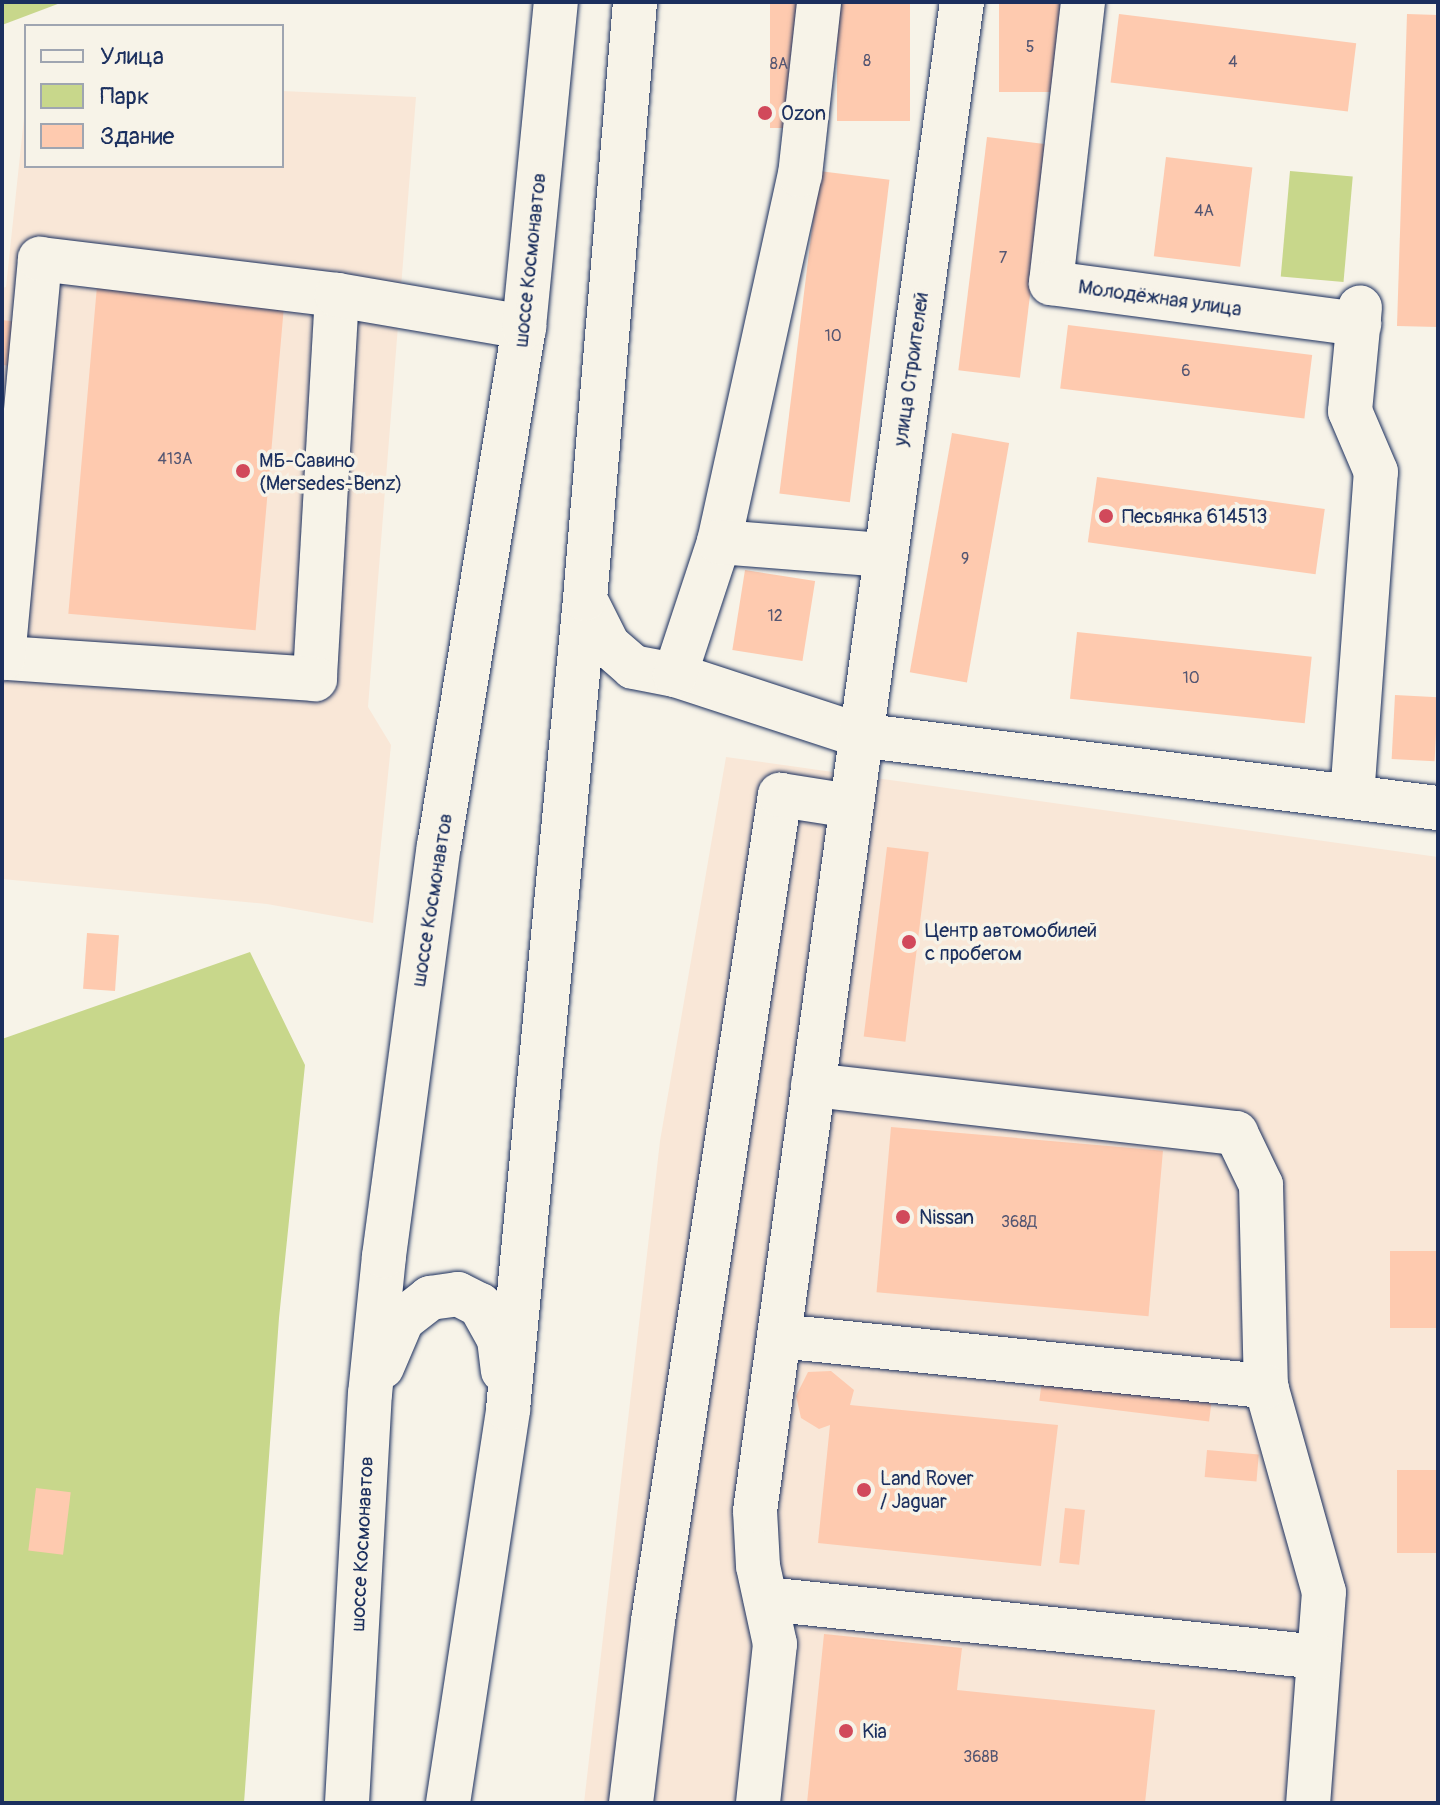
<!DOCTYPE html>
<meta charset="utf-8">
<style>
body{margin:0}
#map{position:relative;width:1440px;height:1805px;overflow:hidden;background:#f7f3e8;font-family:Pangolin,sans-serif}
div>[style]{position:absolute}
.built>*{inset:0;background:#f9e7d7}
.green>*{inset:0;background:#c8d78b;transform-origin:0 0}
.building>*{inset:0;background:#fecaaf;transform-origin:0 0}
.roads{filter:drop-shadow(0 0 2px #1b2f5e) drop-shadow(0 0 2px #1b2f5e)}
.minor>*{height:44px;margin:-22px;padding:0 22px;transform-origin:22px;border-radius:22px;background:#f7f3e8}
.major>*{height:44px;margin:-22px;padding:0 22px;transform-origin:22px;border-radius:22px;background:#f7f3e8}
.dots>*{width:22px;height:22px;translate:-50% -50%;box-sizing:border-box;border:4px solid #f7f3e8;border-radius:50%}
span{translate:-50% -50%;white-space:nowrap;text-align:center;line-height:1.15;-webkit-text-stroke:7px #f7f3e8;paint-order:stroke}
.number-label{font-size:16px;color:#545672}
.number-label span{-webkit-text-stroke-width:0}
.poi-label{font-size:20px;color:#1b2f5e}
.left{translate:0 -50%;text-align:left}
.street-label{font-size:20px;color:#1b2f5e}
.frame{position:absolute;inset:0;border:4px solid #1b2f5e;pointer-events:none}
.legend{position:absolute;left:24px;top:24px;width:260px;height:144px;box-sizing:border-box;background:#f7f3e8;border:2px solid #9fa5b1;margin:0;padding:10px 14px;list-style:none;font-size:24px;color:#1b2f5e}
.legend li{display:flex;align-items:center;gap:16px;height:40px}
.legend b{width:40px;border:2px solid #9fa5b1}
</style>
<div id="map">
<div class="built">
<i style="clip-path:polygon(282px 91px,416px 97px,368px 707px,391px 745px,373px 923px,267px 904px,2px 879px,2px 288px,6px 287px,26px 99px,26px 166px,282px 166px)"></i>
<i style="clip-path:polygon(726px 757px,1438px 857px,1438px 1803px,584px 1803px,660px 1141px)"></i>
</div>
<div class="green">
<i style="clip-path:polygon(2px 2px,63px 2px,2px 25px)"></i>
<i style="left:1290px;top:171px;width:63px;height:106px;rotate:5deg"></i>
<i style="clip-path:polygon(250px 952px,305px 1065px,279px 1318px,244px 1803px,2px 1803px,2px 1039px)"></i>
</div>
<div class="building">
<i style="left:770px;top:2px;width:32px;height:126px"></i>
<i style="left:837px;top:2px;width:73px;height:119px"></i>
<i style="left:999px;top:2px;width:71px;height:90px"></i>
<i style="left:1119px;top:14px;width:239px;height:69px;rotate:7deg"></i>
<i style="clip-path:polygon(1407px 14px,1438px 15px,1438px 327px,1397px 326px)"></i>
<i style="left:987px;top:137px;width:62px;height:235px;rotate:7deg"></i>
<i style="left:1166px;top:157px;width:87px;height:100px;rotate:7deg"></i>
<i style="left:819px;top:171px;width:71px;height:325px;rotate:7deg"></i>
<i style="left:97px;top:286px;width:188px;height:329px;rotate:5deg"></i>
<i style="clip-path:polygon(2px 320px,19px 322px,15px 366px,2px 365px)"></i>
<i style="left:1068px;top:325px;width:246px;height:64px;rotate:7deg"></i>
<i style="left:952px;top:433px;width:58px;height:243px;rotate:10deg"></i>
<i style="left:1097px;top:477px;width:230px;height:66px;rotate:8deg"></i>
<i style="left:745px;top:570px;width:71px;height:81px;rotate:9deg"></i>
<i style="left:1077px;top:632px;width:236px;height:67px;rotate:6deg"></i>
<i style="left:1395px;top:695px;width:43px;height:64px;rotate:3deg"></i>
<i style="left:887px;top:847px;width:42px;height:191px;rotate:7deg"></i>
<i style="left:87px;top:933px;width:32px;height:56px;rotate:4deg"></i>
<i style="left:891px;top:1127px;width:273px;height:166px;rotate:5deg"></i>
<i style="left:1438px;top:1251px;width:77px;height:48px;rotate:90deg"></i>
<i style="clip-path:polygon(831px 1371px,854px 1390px,850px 1405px,1058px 1425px,1041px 1566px,818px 1543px,830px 1425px,819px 1429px,801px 1418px,796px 1396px,808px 1372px)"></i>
<i style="left:1043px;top:1371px;width:171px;height:30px;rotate:7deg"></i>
<i style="left:1207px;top:1450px;width:52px;height:27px;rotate:5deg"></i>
<i style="left:1438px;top:1470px;width:83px;height:41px;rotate:90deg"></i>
<i style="left:36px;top:1488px;width:35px;height:63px;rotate:7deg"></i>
<i style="left:1065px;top:1508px;width:20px;height:55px;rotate:6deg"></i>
<i style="clip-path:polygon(824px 1634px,962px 1648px,957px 1690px,1155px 1710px,1145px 1803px,807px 1803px)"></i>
</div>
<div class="roads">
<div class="minor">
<i style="left:1083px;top:2px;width:283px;rotate:96.5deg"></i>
<i style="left:1051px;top:283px;width:311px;rotate:7.6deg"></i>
<i style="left:337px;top:295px;width:385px;rotate:93.3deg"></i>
<i style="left:315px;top:679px;width:313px;rotate:-176.1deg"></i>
<i style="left:3px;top:658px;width:401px;rotate:-84.7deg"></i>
<i style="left:40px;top:259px;width:299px;rotate:6.9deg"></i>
<i style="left:337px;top:295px;width:190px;rotate:9.7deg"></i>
<i style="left:719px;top:542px;width:376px;rotate:-77.6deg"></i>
<i style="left:800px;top:175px;width:174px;rotate:-83.7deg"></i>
<i style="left:585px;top:599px;width:51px;rotate:63.4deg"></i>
<i style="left:608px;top:645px;width:33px;rotate:41deg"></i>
<i style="left:633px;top:667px;width:43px;rotate:10.8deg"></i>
<i style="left:675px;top:675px;width:194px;rotate:18.1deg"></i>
<i style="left:859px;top:735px;width:584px;rotate:7.19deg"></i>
<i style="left:675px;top:675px;width:140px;rotate:-71.7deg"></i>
<i style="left:719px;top:542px;width:167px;rotate:4.5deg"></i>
<i style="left:1352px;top:797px;width:326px;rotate:-85.8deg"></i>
<i style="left:1376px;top:472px;width:66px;rotate:-113.1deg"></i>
<i style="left:1350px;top:411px;width:104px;rotate:-84.5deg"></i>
<i style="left:813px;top:1085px;width:426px;rotate:6.5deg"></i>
<i style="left:1236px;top:1133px;width:58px;rotate:64.3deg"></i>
<i style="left:1261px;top:1185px;width:201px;rotate:88.6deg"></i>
<i style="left:1266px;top:1386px;width:214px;rotate:74.3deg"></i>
<i style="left:1324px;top:1592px;width:212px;rotate:94.3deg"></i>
<i style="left:779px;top:1336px;width:490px;rotate:5.9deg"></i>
<i style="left:766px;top:1599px;width:556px;rotate:5.99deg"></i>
<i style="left:631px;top:1803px;width:183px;rotate:-83.1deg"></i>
<i style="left:653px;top:1621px;width:836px;rotate:-81.26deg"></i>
<i style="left:780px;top:795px;width:71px;rotate:8.9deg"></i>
<i style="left:758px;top:1803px;width:160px;rotate:-83.9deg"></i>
<i style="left:775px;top:1644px;width:80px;rotate:-102.3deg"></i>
<i style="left:758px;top:1566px;width:55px;rotate:-93.1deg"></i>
<i style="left:755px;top:1511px;width:1523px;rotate:-82.19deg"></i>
</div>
<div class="major">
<i style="left:382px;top:1367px;width:51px;rotate:-66.9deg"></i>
<i style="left:402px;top:1320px;width:36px;rotate:-38deg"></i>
<i style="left:430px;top:1298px;width:28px;rotate:-8deg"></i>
<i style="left:458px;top:1294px;width:25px;rotate:27deg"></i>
<i style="left:480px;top:1305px;width:39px;rotate:61deg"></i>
<i style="left:499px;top:1339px;width:32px;rotate:83deg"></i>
<i style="left:347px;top:1803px;width:410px;rotate:-86.8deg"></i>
<i style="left:370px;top:1394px;width:139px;rotate:-84.2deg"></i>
<i style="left:384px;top:1256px;width:414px;rotate:-82.4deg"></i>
<i style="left:439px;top:846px;width:526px;rotate:-80.7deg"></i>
<i style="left:524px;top:327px;width:327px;rotate:-84.4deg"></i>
<i style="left:448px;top:1803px;width:399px;rotate:-81.3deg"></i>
<i style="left:508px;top:1409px;width:814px;rotate:-84.57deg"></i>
<i style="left:585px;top:599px;width:599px;rotate:-85.21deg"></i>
</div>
</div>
<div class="dots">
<i style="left:765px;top:113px;background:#d1495b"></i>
<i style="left:243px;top:471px;background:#d1495b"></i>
<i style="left:1106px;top:516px;background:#d1495b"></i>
<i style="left:909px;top:942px;background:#d1495b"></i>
<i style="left:903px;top:1217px;background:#d1495b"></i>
<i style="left:864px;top:1490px;background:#d1495b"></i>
<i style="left:846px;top:1731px;background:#d1495b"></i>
</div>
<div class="number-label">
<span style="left:1030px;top:47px">5</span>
<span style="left:867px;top:61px">8</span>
<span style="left:1233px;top:62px">4</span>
<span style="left:779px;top:64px">8А</span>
<span style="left:1204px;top:211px">4А</span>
<span style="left:1003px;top:258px">7</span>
<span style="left:833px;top:336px">10</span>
<span style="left:1186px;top:371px">6</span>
<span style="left:175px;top:459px">413А</span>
<span style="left:965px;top:559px">9</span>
<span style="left:775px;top:616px">12</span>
<span style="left:1191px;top:678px">10</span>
<span style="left:1019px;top:1222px">368Д</span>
<span style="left:981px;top:1757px">368В</span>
</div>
<div class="poi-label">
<span class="left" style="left:781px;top:113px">Ozon</span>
<span class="left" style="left:259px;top:472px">МБ-Савино<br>(Mersedes-Benz)</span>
<span class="left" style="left:1122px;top:516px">Песьянка 614513</span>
<span class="left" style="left:925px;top:942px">Центр автомобилей<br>с пробегом</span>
<span class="left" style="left:919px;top:1217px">Nissan</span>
<span class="left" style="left:880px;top:1490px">Land Rover<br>/ Jaguar</span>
<span class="left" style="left:862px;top:1731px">Kia</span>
</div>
<div class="street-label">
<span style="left:530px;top:260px;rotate:-84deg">шоссе Космонавтов</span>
<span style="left:1160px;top:298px;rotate:8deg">Молодёжная улица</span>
<span style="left:911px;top:369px;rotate:-82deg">улица Строителей</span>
<span style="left:432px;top:900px;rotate:-81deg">шоссе Космонавтов</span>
<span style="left:362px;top:1544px;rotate:-87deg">шоссе Космонавтов</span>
</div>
<div class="frame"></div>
<ul class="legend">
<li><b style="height:10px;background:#f7f3e8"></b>Улица</li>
<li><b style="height:22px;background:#c8d78b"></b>Парк</li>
<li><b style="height:22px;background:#fecaaf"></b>Здание</li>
</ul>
</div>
